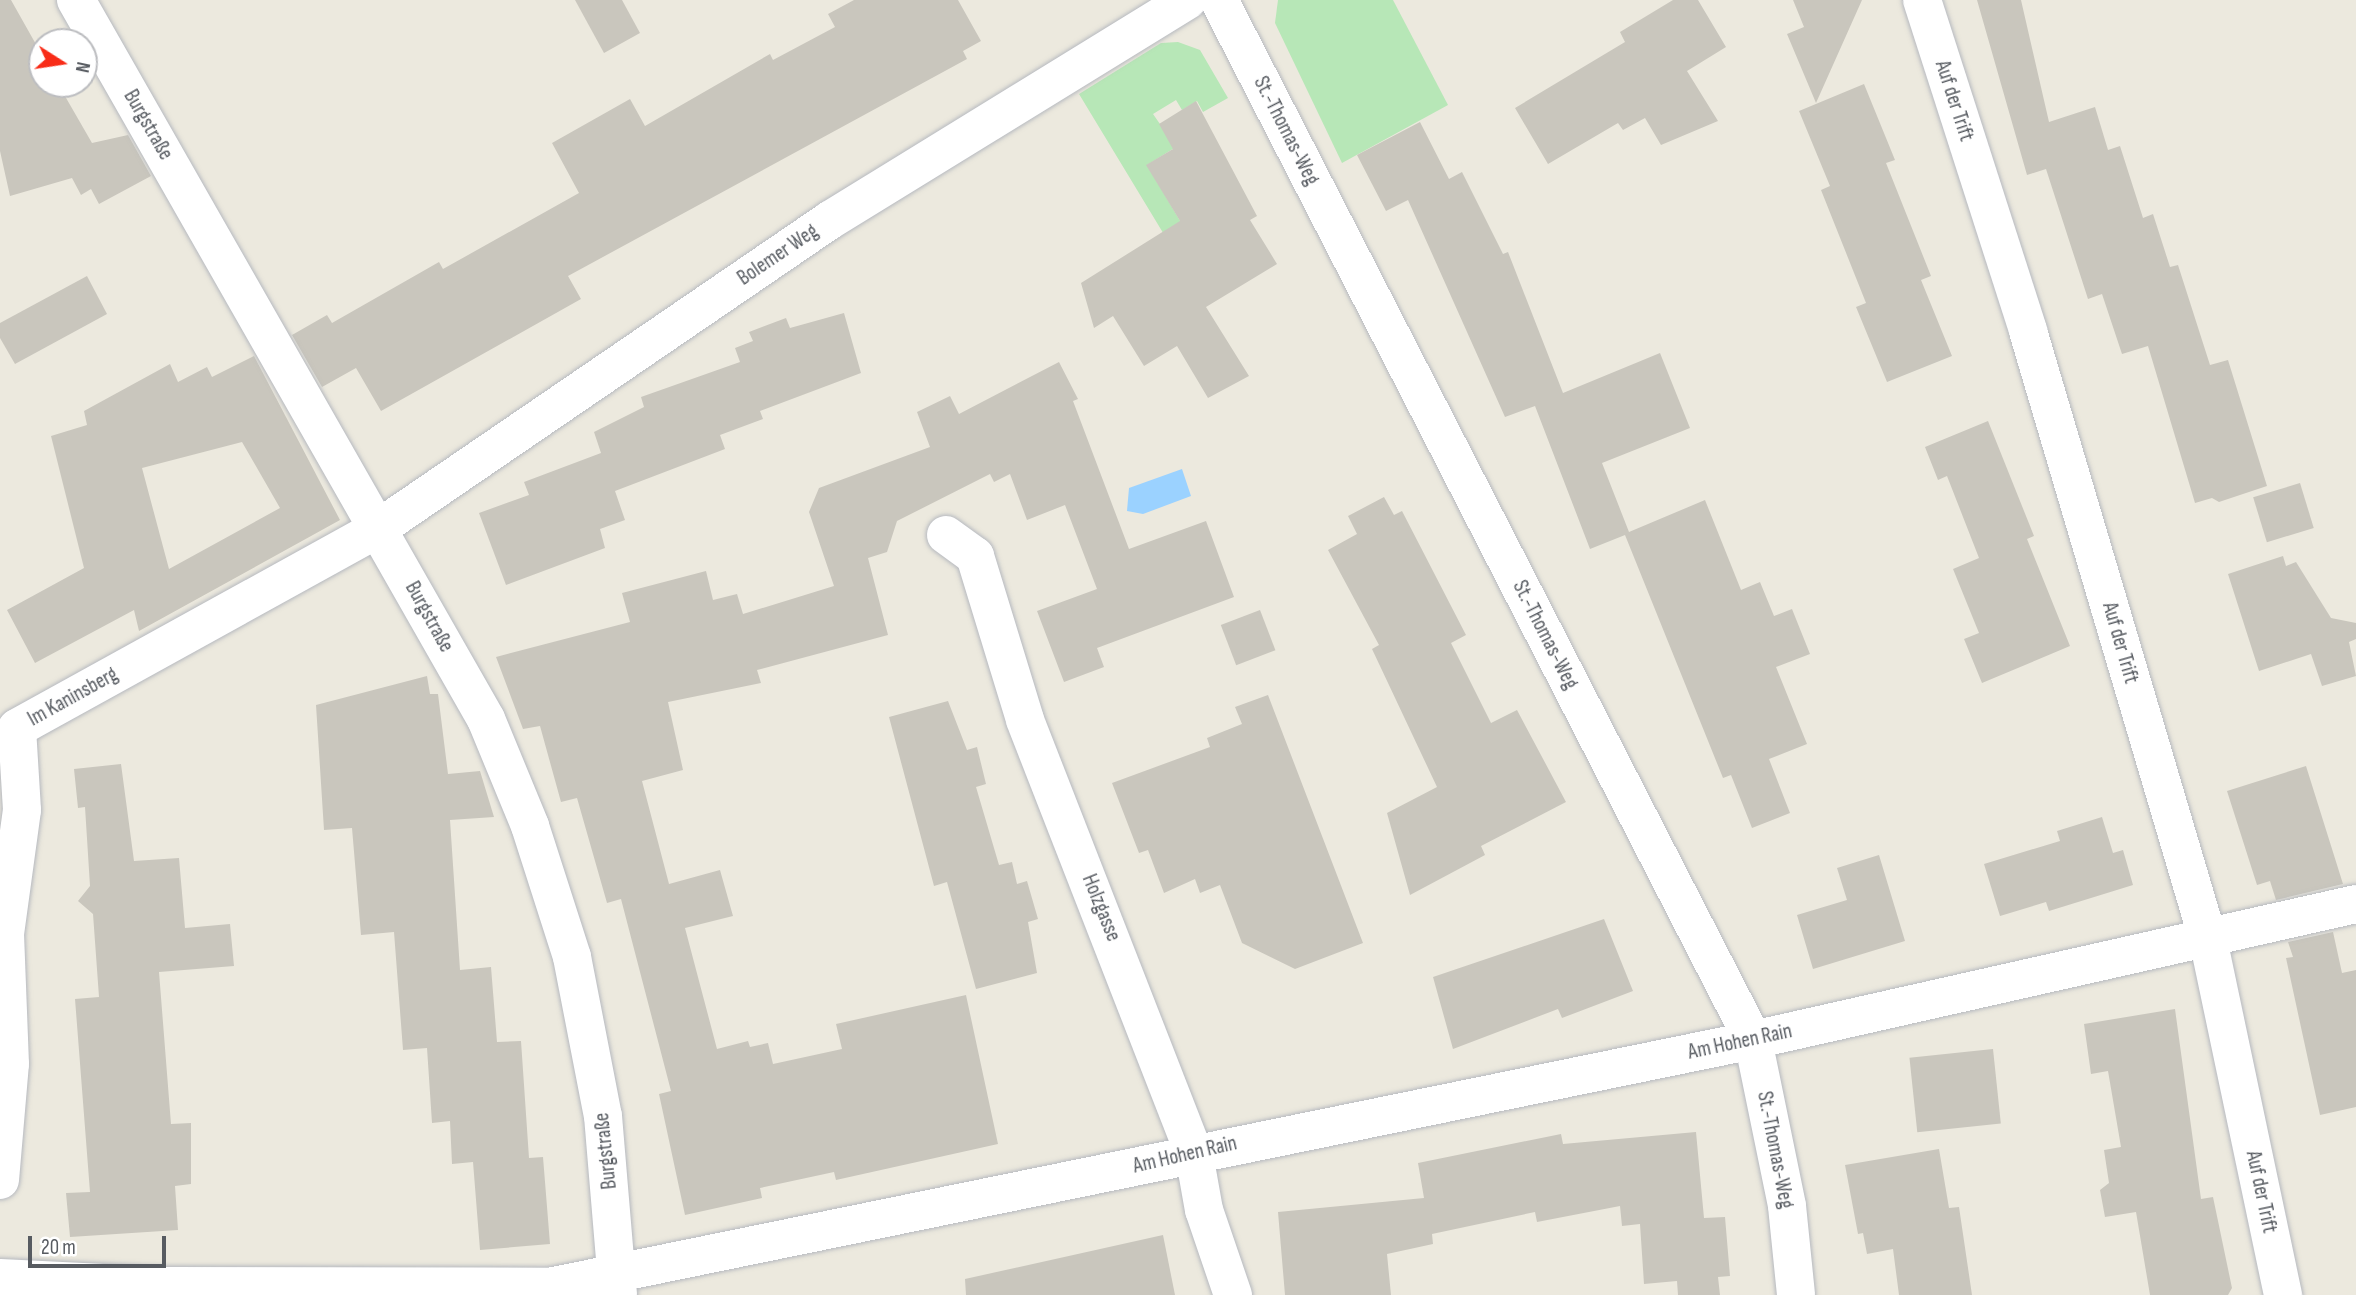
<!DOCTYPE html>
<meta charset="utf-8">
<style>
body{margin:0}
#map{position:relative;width:2356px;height:1295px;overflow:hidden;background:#ece9de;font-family:"Sofia Sans Condensed",sans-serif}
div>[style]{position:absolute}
.green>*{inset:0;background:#b7e7b7}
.water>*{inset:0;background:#9bd2ff}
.building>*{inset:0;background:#c9c6bd;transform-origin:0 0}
.roads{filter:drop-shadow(0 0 2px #b6b9bf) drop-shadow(0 0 2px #b6b9bf)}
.minor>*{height:38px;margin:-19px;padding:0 19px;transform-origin:19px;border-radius:19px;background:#fff}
span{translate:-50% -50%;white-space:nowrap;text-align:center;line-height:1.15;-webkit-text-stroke:5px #fff;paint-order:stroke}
.street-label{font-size:21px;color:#575b61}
.north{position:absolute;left:28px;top:28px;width:70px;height:70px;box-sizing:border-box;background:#fff;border:2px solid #bcbdc0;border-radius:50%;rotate:102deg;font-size:19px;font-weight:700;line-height:28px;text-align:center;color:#575b61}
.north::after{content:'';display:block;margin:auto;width:24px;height:32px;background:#f82c18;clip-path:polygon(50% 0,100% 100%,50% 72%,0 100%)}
.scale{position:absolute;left:28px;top:1236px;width:138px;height:32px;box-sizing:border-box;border:4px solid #575b61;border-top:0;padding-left:9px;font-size:21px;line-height:24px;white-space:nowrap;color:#575b61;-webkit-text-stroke:5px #fff;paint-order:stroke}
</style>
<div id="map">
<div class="green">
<i style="clip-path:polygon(1278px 0,1393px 0,1448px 105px,1342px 163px,1275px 23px)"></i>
<i style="clip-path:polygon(1178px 42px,1200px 50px,1228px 98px,1203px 112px,1197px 101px,1182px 110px,1176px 100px,1153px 114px,1176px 147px,1147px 165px,1189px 236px,1171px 246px,1079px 94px,1161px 43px)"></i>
</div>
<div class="water">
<i style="clip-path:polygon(1182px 469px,1191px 496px,1143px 514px,1127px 511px,1129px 488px)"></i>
</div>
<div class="building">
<i style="clip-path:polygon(0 0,11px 0,42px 55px,42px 84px,58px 84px,92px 143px,128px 135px,151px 176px,99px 204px,91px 189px,81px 195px,72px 178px,10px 196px,0 151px)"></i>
<i style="clip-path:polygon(575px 0,622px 0,640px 33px,604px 53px)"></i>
<i style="clip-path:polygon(854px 0,958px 0,981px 41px,963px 51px,967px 59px,568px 276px,581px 299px,381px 411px,356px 368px,322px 387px,292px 335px,327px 315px,332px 323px,439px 262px,443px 269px,579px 193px,552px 143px,630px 99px,645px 126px,770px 54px,773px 60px,835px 27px,828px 14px)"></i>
<i style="clip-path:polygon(1673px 0,1698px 0,1726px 47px,1687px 71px,1718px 121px,1661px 145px,1645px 118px,1623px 130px,1618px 123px,1548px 164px,1515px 108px,1625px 42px,1620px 32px)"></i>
<i style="clip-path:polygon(1793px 0,1862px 0,1816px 103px,1787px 34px,1804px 27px)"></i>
<i style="clip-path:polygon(1977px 0,2021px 0,2049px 122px,2095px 107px,2108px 150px,2120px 146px,2143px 218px,2153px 214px,2170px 267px,2178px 265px,2210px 365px,2228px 360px,2267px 486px,2219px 502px,2212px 498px,2195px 503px,2148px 346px,2122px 354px,2102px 294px,2088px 299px,2046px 169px,2027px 175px)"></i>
<i style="clip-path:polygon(1864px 84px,1895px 160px,1886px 163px,1931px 276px,1921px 280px,1952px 356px,1887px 382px,1856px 307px,1866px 303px,1821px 190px,1830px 186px,1799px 111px)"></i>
<i style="clip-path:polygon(1196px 101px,1257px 216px,1250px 220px,1277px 264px,1206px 307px,1249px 376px,1208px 398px,1177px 346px,1144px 366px,1113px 316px,1094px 328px,1081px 283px,1180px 221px,1146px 165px,1173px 149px,1159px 124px)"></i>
<i style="clip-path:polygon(1420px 122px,1449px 179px,1462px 172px,1503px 254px,1508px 252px,1563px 393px,1660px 353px,1690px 428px,1602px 463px,1629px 532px,1705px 500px,1741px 590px,1760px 582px,1774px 616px,1792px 609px,1810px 654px,1776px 667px,1807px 744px,1769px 759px,1790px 813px,1752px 828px,1731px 775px,1723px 778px,1625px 535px,1590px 549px,1535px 406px,1505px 417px,1408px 200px,1386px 211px,1357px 155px)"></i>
<i style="clip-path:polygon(87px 276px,107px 314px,15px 364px,0 338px,0 323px)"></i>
<i style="clip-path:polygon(844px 313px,861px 373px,760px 411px,763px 419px,720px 435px,725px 449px,615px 491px,625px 520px,600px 529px,605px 548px,506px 585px,479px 513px,529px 495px,524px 482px,601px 453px,594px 432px,644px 407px,641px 397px,740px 362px,735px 348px,753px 341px,749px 332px,786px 318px,790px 328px)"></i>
<i style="clip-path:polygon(evenodd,254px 356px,340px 520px,139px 631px,134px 610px,35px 663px,7px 610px,84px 568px,51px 436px,87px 425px,84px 411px,170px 364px,178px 382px,207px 367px,212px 377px,254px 356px,242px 442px,280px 508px,169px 569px,142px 468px,242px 442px)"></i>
<i style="clip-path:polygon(1059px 362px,1078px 399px,1073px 401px,1129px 549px,1206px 521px,1234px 597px,1097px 648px,1104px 667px,1064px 682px,1037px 611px,1097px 589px,1065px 505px,1027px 520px,1010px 474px,994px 482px,990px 474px,897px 521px,887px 552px,868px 558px,888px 635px,757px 670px,761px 683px,668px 702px,683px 770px,642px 781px,669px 884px,720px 870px,733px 916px,685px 928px,717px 1049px,748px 1041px,750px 1047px,768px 1043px,773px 1064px,842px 1049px,836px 1024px,966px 995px,998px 1144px,836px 1180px,834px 1172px,760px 1188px,762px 1198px,685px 1215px,659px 1094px,671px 1091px,621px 899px,607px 903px,577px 798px,561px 802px,540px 726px,523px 729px,496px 657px,630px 622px,622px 593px,706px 571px,713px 600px,737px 594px,743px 614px,834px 586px,809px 512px,819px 488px,930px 447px,917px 412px,950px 396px,959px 414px)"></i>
<i style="clip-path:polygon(1988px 421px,2034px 536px,2027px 539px,2070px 646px,1982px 683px,1964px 639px,1979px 633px,1953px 569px,1979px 558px,1947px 476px,1938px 480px,1925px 447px)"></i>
<i style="left:2300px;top:483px;width:47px;height:49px;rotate:73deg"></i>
<i style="clip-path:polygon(1384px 497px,1394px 515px,1402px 511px,1466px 635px,1451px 643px,1491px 723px,1517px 710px,1566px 802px,1481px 846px,1485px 855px,1410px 895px,1387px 813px,1437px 787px,1372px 649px,1379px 645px,1328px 550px,1357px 534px,1348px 516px)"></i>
<i style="clip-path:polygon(2283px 556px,2286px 566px,2296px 562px,2331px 618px,2356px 623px,2356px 639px,2349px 642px,2356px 676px,2322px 686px,2311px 654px,2259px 671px,2228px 574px)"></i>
<i style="left:1260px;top:610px;width:43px;height:42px;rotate:69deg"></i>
<i style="clip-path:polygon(427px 676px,430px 694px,438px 694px,448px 774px,480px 771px,494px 817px,450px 820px,460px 970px,491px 967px,497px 1042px,521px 1041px,529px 1158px,543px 1157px,550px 1244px,480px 1250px,473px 1162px,452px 1164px,450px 1121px,432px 1123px,427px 1048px,403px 1050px,394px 932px,361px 935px,352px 828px,324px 830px,316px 705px)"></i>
<i style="clip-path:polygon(1268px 695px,1363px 943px,1295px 969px,1242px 943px,1220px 885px,1200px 893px,1195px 879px,1164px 893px,1148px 850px,1139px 853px,1112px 783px,1210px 747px,1207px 738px,1242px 724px,1235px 707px)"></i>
<i style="clip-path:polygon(948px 701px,967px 750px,977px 747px,986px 784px,976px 787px,999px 865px,1012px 862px,1017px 884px,1027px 881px,1038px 919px,1028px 922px,1037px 973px,976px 989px,947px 882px,934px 886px,889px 717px)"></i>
<i style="clip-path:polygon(121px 764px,134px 861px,179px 858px,185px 928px,230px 924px,234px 966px,159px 972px,171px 1124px,191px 1123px,191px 1184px,175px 1186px,178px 1230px,70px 1237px,66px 1193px,90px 1192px,75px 999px,99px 997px,93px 914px,78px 901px,90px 886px,85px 807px,78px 808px,74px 769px)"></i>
<i style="clip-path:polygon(2306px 766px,2343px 884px,2276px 900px,2270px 881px,2257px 885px,2227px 791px)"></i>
<i style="clip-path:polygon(2102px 817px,2113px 853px,2123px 850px,2133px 885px,2049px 911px,2046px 902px,2000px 916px,1984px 864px,2060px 841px,2057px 831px)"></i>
<i style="clip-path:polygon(1879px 855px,1905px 941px,1813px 969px,1797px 915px,1847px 900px,1837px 868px)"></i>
<i style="clip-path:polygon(1604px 919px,1633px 991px,1562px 1018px,1558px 1009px,1453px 1049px,1433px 977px)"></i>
<i style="clip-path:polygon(2333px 932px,2342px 973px,2356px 970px,2356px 1107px,2320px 1115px,2286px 958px,2293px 957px,2288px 942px)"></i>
<i style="clip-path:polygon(2175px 1009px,2201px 1199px,2213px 1197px,2232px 1288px,2228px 1295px,2150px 1295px,2136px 1212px,2105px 1217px,2100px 1190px,2109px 1183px,2104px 1150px,2121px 1147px,2108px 1071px,2091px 1074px,2084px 1024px)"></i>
<i style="left:1993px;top:1049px;width:75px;height:84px;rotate:84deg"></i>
<i style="clip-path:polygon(1696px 1132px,1704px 1218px,1725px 1217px,1730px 1276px,1718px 1277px,1720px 1295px,1678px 1295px,1677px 1281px,1644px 1284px,1640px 1224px,1622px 1226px,1620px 1206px,1537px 1222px,1535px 1212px,1432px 1234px,1433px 1244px,1387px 1254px,1391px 1295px,1285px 1295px,1278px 1212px,1424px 1198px,1418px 1163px,1561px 1134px,1563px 1144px)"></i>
<i style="clip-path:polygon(1939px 1149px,1949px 1208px,1959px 1207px,1972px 1295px,1899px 1295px,1893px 1249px,1867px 1254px,1863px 1233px,1858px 1234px,1845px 1165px)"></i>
<i style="clip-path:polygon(1163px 1235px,1175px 1295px,966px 1295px,965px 1279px)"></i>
</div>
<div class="roads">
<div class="minor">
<i style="left:76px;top:0;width:828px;rotate:60.31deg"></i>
<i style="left:486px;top:719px;width:116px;rotate:67.6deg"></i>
<i style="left:530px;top:826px;width:138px;rotate:72.2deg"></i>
<i style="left:572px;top:957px;width:162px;rotate:79deg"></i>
<i style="left:603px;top:1116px;width:179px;rotate:85.2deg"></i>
<i style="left:1219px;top:0;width:1169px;rotate:62.82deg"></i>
<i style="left:1753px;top:1040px;width:169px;rotate:78.4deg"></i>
<i style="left:1787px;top:1206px;width:89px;rotate:84.2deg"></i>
<i style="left:1922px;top:0;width:348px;rotate:72.2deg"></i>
<i style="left:2028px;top:331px;width:634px;rotate:73.51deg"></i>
<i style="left:2208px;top:939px;width:364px;rotate:78.1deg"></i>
<i style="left:946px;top:535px;width:36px;rotate:36deg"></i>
<i style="left:975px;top:556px;width:171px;rotate:73deg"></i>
<i style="left:1025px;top:720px;width:466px;rotate:68.7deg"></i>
<i style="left:1194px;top:1154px;width:57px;rotate:79.9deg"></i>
<i style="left:1204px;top:1210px;width:90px;rotate:71.2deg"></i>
<i style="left:17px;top:728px;width:414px;rotate:-28.9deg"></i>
<i style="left:379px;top:528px;width:546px;rotate:-34.33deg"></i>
<i style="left:830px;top:220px;width:420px;rotate:-31.6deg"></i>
<i style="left:0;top:1180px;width:116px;rotate:-85.1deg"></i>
<i style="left:10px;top:1064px;width:130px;rotate:-92.2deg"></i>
<i style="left:5px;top:934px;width:125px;rotate:-82.2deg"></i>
<i style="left:22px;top:810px;width:82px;rotate:-93.5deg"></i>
<i style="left:0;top:1278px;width:165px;rotate:2.8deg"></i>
<i style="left:165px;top:1286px;width:384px;rotate:0.1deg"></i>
<i style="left:549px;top:1287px;width:1229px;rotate:-11.59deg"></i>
<i style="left:1753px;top:1040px;width:618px;rotate:-12.71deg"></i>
</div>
</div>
<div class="street-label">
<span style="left:1954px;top:101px;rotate:72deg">Auf der Trift</span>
<span style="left:148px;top:125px;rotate:60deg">Burgstraße</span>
<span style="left:1286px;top:131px;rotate:63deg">St.-Thomas-Weg</span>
<span style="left:778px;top:255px;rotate:-34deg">Bolemer Weg</span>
<span style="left:429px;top:617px;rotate:61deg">Burgstraße</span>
<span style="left:1545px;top:635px;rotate:63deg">St.-Thomas-Weg</span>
<span style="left:2120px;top:643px;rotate:74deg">Auf der Trift</span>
<span style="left:73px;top:697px;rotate:-29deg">Im Kaninsberg</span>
<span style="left:1101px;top:908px;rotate:68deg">Holzgasse</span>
<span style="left:1740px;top:1042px;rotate:-12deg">Am Hohen Rain</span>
<span style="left:1775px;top:1150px;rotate:79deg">St.-Thomas-Weg</span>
<span style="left:606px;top:1151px;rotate:-96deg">Burgstraße</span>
<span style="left:1185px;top:1155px;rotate:-13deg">Am Hohen Rain</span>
<span style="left:2261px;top:1192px;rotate:78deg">Auf der Trift</span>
</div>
<div class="north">N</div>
<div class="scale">20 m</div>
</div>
